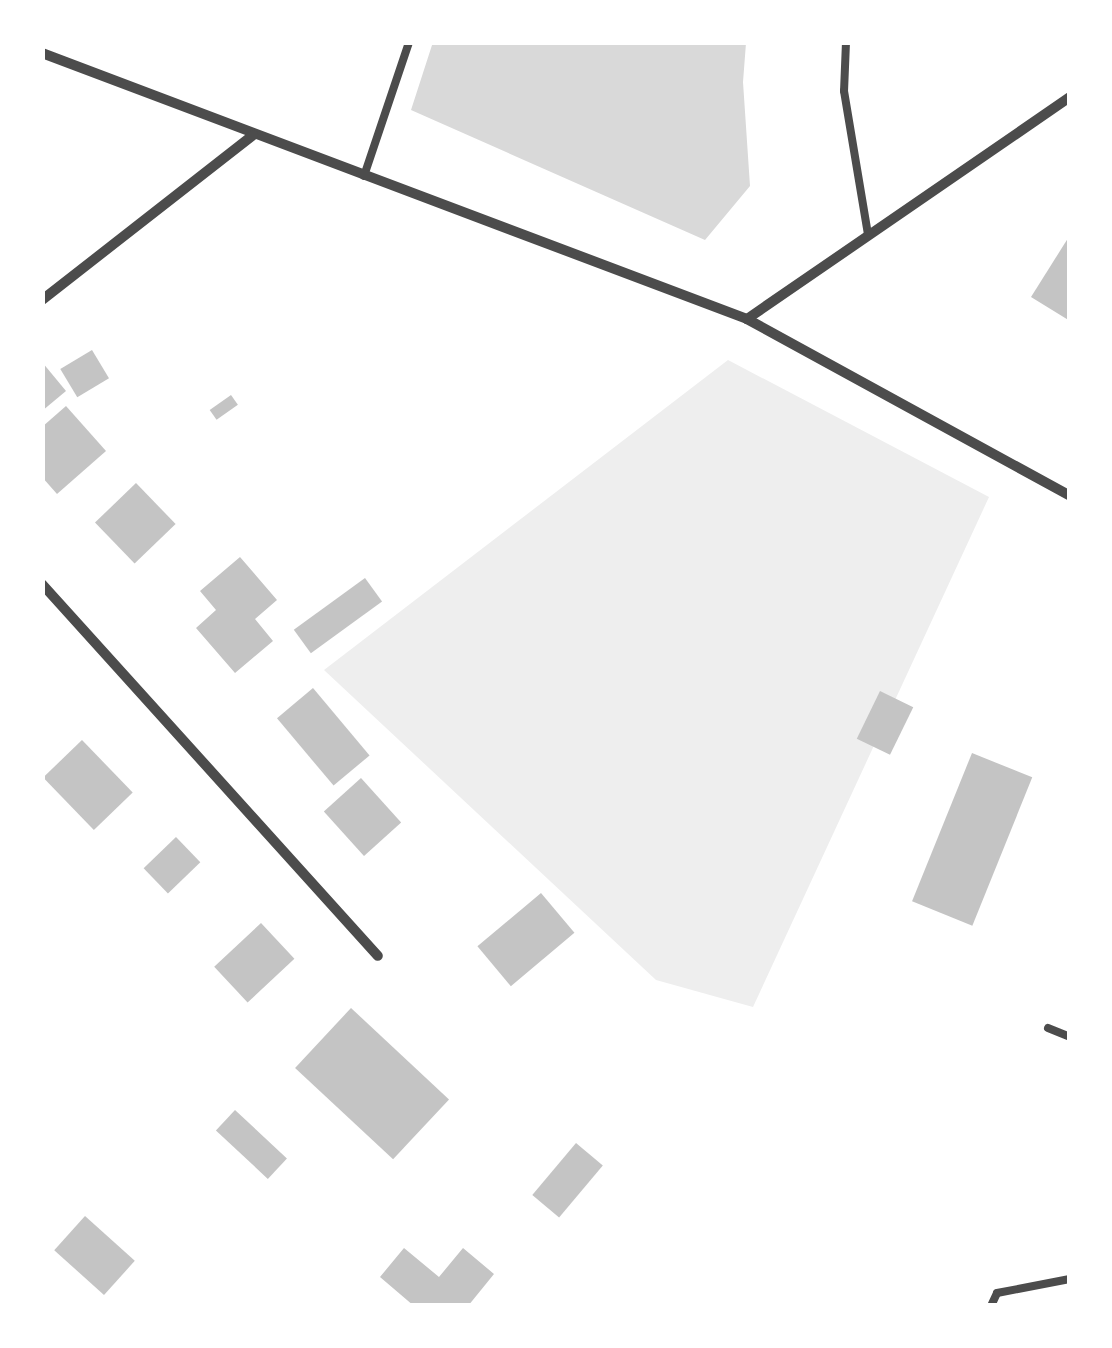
<!DOCTYPE html>
<style>
body{margin:0}
#map{position:relative;width:1112px;height:1348px;overflow:hidden;background:#fff;font-family:"Roboto Condensed",sans-serif}
div>[style]{position:absolute}
.green>*{inset:0;background:#eee}
.water>*{inset:0;background:#d9d9d9}
.building>*{inset:0;background:#c4c4c4;transform-origin:0 0}
.service>*{height:8px;margin:-4px;padding:0 4px;transform-origin:4px;border-radius:4px;background:#4c4c4c}
.minor>*{height:10px;margin:-5px;padding:0 5px;transform-origin:5px;border-radius:5px;background:#4c4c4c}
span{translate:-50% -50%;white-space:nowrap;text-align:center;line-height:1.15;-webkit-text-stroke:9px #fff;paint-order:stroke}
.frame{position:absolute;inset:0;border:45px solid #fff;pointer-events:none}
</style>
<div id="map">
<div class="green">
<i style="clip-path:polygon(728px 360px,989px 497px,753px 1007px,656px 980px,324px 670px)"></i>
</div>
<div class="water">
<i style="clip-path:polygon(433px 42px,746px 43px,743px 82px,750px 186px,705px 240px,411px 110px)"></i>
</div>
<div class="building">
<i style="clip-path:polygon(1070px 235px,1070px 321px,1031px 297px)"></i>
<i style="left:92px;top:350px;width:33px;height:37px;rotate:59deg"></i>
<i style="clip-path:polygon(42px 362px,66px 391px,42px 411px)"></i>
<i style="left:231px;top:395px;width:12px;height:26px;rotate:55deg"></i>
<i style="clip-path:polygon(66px 406px,106px 451px,57px 494px,42px 477px,42px 427px)"></i>
<i style="left:136px;top:483px;width:57px;height:57px;rotate:46deg"></i>
<i style="clip-path:polygon(240px 557px,277px 600px,255px 619px,273px 641px,235px 673px,196px 628px,216px 610px,200px 591px)"></i>
<i style="left:365px;top:578px;width:29px;height:88px;rotate:54deg"></i>
<i style="left:313px;top:688px;width:88px;height:47px;rotate:50deg"></i>
<i style="left:880px;top:691px;width:37px;height:53px;rotate:26deg"></i>
<i style="left:82px;top:740px;width:73px;height:54px;rotate:46deg"></i>
<i style="left:972px;top:753px;width:65px;height:160px;rotate:22deg"></i>
<i style="left:361px;top:778px;width:60px;height:50px;rotate:48deg"></i>
<i style="left:176px;top:837px;width:35px;height:45px;rotate:46deg"></i>
<i style="left:541px;top:893px;width:52px;height:83px;rotate:50deg"></i>
<i style="left:261px;top:923px;width:49px;height:64px;rotate:47deg"></i>
<i style="left:351px;top:1008px;width:134px;height:82px;rotate:43deg"></i>
<i style="left:235px;top:1110px;width:71px;height:28px;rotate:43deg"></i>
<i style="left:576px;top:1143px;width:35px;height:68px;rotate:40deg"></i>
<i style="left:85px;top:1216px;width:67px;height:46px;rotate:42deg"></i>
<i style="clip-path:polygon(404px 1248px,439px 1277px,463px 1248px,494px 1274px,468px 1306px,414px 1306px,380px 1277px)"></i>
</div>
<div class="service">
<i style="left:846px;top:42px;width:49px;rotate:92.3deg"></i>
<i style="left:844px;top:91px;width:146px;rotate:80.5deg"></i>
<i style="left:364px;top:176px;width:141px;rotate:-71.4deg"></i>
<i style="left:1048px;top:1028px;width:24px;rotate:22deg"></i>
<i style="left:991px;top:1306px;width:14px;rotate:-65deg"></i>
<i style="left:997px;top:1293px;width:74px;rotate:-10.9deg"></i>
</div>
<div class="minor">
<i style="left:42px;top:53px;width:754px;rotate:20.67deg"></i>
<i style="left:747px;top:319px;width:368px;rotate:28.7deg"></i>
<i style="left:42px;top:300px;width:268px;rotate:-38deg"></i>
<i style="left:747px;top:319px;width:392px;rotate:-34.5deg"></i>
<i style="left:42px;top:584px;width:501px;rotate:47.91deg"></i>
</div>
<div class="frame"></div>
</div>
